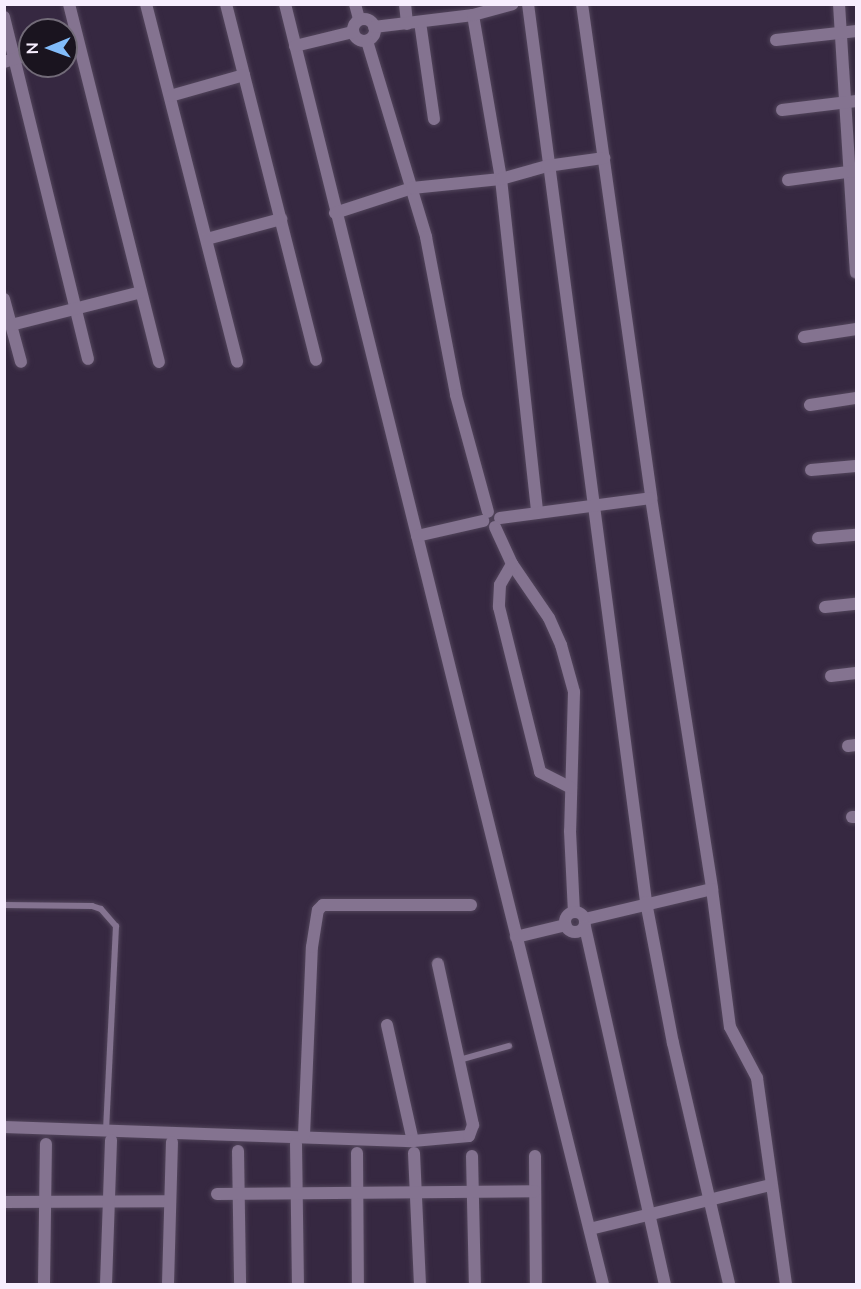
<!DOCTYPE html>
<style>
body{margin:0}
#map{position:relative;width:861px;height:1289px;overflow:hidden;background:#362841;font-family:Mulish,sans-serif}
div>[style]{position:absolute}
.roads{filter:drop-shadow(0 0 2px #52455b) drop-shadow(0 0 2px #52455b)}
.service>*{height:6px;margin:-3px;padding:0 3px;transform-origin:3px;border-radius:3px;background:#847390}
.minor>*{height:12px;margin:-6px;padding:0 6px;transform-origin:6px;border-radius:6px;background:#847390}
.minor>.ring{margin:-6px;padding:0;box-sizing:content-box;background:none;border:12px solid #847390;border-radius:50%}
span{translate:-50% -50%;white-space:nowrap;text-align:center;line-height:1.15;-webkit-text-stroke:4.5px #1a141f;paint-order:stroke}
.frame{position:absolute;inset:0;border:6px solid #f7eefe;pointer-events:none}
.north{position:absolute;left:18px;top:18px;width:60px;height:60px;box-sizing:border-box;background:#1a141f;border:2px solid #726b78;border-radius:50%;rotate:269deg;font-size:16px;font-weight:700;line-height:24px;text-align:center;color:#f7eefe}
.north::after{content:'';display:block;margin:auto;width:21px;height:27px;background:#82bcfa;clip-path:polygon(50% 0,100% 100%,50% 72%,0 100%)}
</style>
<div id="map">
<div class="roads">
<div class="service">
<i style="left:4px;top:905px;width:88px;rotate:0.7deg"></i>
<i style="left:92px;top:906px;width:9px;rotate:18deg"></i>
<i style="left:101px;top:909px;width:23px;rotate:49deg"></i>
<i style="left:116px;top:926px;width:202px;rotate:92.8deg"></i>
<i style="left:459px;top:1060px;width:52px;rotate:-15.6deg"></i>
</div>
<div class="minor">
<i style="left:69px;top:4px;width:369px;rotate:75.9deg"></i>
<i style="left:146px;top:4px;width:369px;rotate:75.7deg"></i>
<i style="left:226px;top:4px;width:367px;rotate:75.8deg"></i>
<i style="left:285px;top:4px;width:1319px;rotate:76.05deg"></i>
<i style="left:355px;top:4px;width:16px;rotate:75deg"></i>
<i style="left:405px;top:4px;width:20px;rotate:84deg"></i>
<i style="left:528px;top:4px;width:906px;rotate:82.51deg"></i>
<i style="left:646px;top:902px;width:144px;rotate:79.2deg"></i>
<i style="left:673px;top:1043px;width:247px;rotate:76.9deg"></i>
<i style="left:582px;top:4px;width:499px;rotate:82deg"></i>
<i style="left:651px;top:498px;width:396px;rotate:81.1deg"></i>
<i style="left:712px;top:889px;width:130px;rotate:166.7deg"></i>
<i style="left:839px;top:4px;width:269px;rotate:86.4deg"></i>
<i style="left:473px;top:15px;width:166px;rotate:80.3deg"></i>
<i style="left:501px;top:179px;width:336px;rotate:83.8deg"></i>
<i style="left:4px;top:17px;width:352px;rotate:76.2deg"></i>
<i class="ring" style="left:353px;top:19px;width:10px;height:10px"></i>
<i style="left:420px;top:22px;width:98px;rotate:81.8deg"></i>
<i style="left:374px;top:27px;width:100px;rotate:-6.9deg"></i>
<i style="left:473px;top:15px;width:41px;rotate:-15.4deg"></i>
<i style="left:776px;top:40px;width:81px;rotate:-6.4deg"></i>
<i style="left:367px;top:41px;width:205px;rotate:73.2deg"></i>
<i style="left:426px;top:237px;width:161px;rotate:79.2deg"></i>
<i style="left:456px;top:395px;width:121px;rotate:74.7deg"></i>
<i style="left:66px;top:44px;width:12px;rotate:-14deg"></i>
<i style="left:295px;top:46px;width:60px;rotate:-13.6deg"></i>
<i style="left:4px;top:62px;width:27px;rotate:-17deg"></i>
<i style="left:170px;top:96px;width:77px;rotate:-15.8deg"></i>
<i style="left:782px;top:110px;width:75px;rotate:-6.9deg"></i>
<i style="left:788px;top:180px;width:68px;rotate:-7.7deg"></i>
<i style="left:335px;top:213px;width:81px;rotate:-18deg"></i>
<i style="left:412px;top:188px;width:89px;rotate:-5.8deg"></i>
<i style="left:501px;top:179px;width:48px;rotate:-15.8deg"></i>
<i style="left:547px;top:166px;width:58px;rotate:-8deg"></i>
<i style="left:207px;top:239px;width:77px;rotate:-15.1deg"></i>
<i style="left:4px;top:299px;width:65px;rotate:74.9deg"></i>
<i style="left:11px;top:325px;width:134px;rotate:-14.2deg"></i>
<i style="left:804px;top:337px;width:53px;rotate:-8.7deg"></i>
<i style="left:810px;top:405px;width:47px;rotate:-8.7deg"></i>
<i style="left:811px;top:470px;width:45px;rotate:-5.1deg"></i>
<i style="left:500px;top:518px;width:152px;rotate:-7.5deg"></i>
<i style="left:495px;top:527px;width:41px;rotate:65.3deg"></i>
<i style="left:512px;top:564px;width:65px;rotate:55.6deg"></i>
<i style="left:549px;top:618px;width:30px;rotate:66deg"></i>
<i style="left:561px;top:645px;width:49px;rotate:74.5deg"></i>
<i style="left:574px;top:692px;width:139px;rotate:91.6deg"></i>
<i style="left:570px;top:831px;width:81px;rotate:87.2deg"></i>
<i style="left:417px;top:536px;width:68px;rotate:-12.8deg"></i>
<i style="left:818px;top:538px;width:38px;rotate:-5deg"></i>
<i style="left:512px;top:564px;width:24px;rotate:120deg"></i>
<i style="left:500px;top:585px;width:22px;rotate:93deg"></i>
<i style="left:499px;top:607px;width:170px;rotate:76deg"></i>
<i style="left:540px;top:772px;width:35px;rotate:27deg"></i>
<i style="left:825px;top:607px;width:31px;rotate:-6deg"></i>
<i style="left:831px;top:676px;width:25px;rotate:-7deg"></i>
<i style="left:848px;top:746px;width:8px;rotate:-7deg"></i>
<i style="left:852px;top:817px;width:4px"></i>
<i style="left:712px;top:889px;width:139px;rotate:82.6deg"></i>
<i style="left:730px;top:1027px;width:58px;rotate:62.1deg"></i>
<i style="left:757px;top:1078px;width:208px;rotate:82deg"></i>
<i class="ring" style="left:565px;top:912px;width:8px;height:8px"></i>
<i style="left:585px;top:927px;width:366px;rotate:77.4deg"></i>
<i style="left:516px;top:937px;width:51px;rotate:-13.5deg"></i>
<i style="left:387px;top:1025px;width:119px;rotate:77.4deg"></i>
<i style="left:4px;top:1127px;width:409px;rotate:2deg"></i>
<i style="left:413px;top:1141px;width:56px;rotate:-5.1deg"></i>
<i style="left:469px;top:1136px;width:12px;rotate:-70deg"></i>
<i style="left:473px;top:1125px;width:165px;rotate:-102.3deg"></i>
<i style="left:304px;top:1135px;width:188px;rotate:-87.6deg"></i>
<i style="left:312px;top:947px;width:37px;rotate:-81deg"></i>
<i style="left:318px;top:910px;width:7px;rotate:-45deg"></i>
<i style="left:323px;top:905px;width:148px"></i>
<i style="left:296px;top:1144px;width:140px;rotate:89.2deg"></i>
<i style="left:238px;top:1151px;width:133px;rotate:89.1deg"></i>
<i style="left:357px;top:1153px;width:131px;rotate:89.6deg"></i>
<i style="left:414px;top:1153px;width:131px;rotate:87.4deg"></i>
<i style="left:472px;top:1156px;width:128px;rotate:88.7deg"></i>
<i style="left:535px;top:1156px;width:128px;rotate:89.6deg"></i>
<i style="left:217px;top:1194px;width:318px;rotate:-0.5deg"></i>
<i style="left:4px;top:1202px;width:165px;rotate:-0.3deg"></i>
<i style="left:590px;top:1229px;width:186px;rotate:-13.7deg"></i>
<i style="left:44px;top:1284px;width:140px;rotate:-89.2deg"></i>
<i style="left:106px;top:1284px;width:144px;rotate:-88deg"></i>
<i style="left:168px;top:1284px;width:142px;rotate:-88.4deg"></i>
</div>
</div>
<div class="frame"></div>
<div class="north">N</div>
</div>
